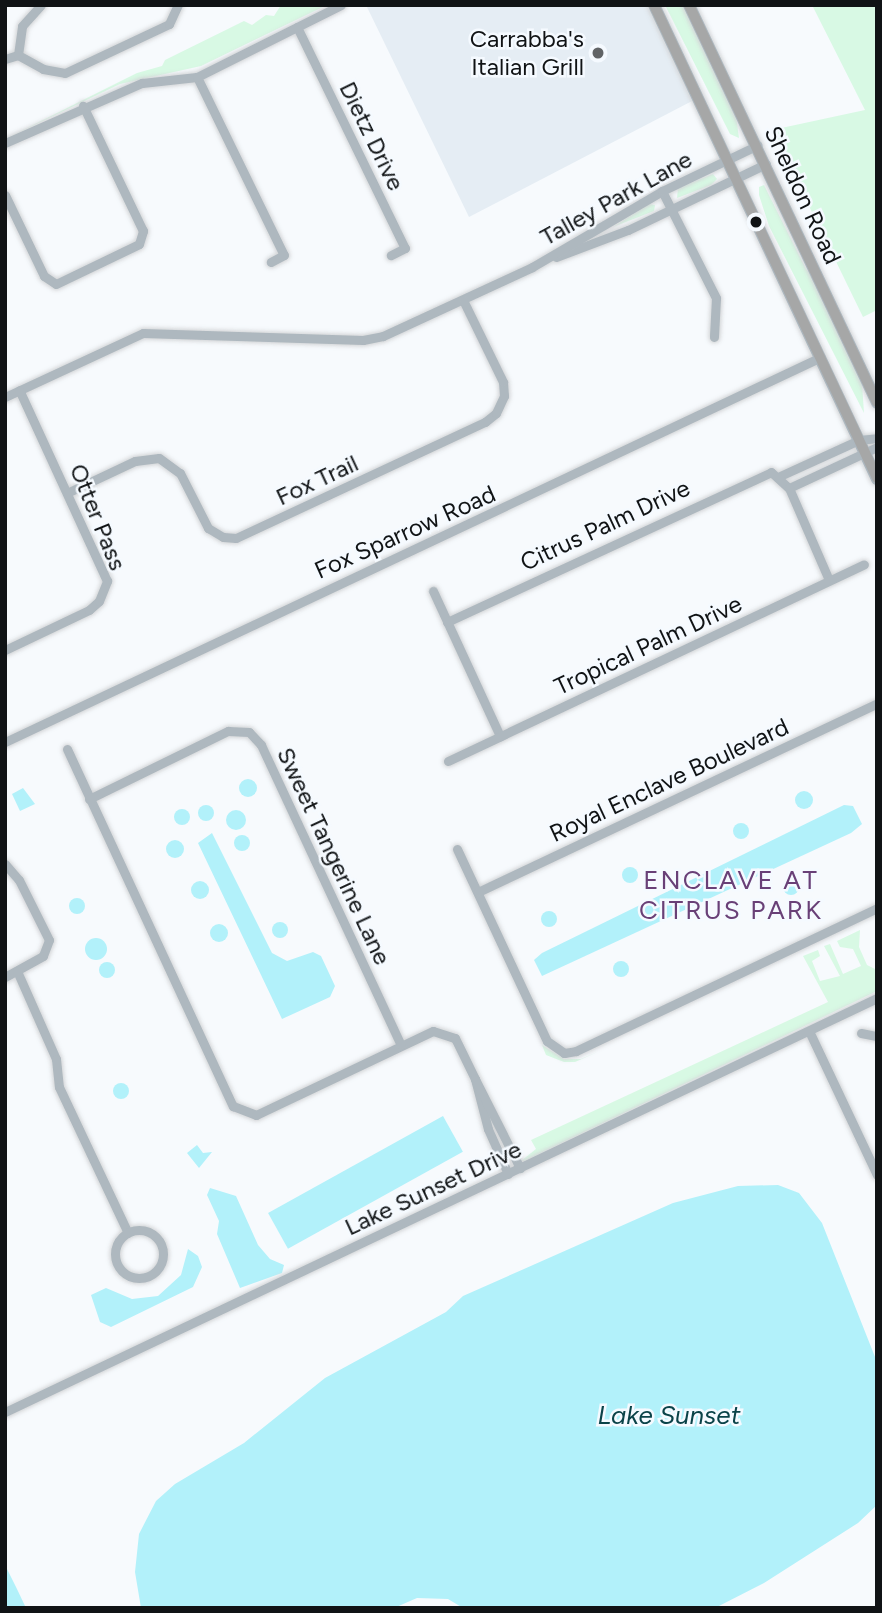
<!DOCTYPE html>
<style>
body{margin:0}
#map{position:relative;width:882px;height:1613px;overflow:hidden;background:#f7fafd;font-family:Figtree,sans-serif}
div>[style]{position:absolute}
.built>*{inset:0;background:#e5edf4}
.green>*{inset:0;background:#d8f9e4}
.water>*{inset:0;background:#b2f1fa;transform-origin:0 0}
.round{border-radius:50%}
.roads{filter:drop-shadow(0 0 2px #d3d5d7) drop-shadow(0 0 2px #d3d5d7)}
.street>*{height:9px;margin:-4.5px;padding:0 4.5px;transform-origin:4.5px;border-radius:4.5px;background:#aeb8bf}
.street>.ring{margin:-4.5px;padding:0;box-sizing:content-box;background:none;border:9px solid #aeb8bf;border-radius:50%}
.secondary>*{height:12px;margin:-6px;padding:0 6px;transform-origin:6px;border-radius:6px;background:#acb7bf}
.bus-1>*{height:10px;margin:-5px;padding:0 5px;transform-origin:5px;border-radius:5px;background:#a6a7a7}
.dots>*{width:19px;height:19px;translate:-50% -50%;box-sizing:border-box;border:4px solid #f5faff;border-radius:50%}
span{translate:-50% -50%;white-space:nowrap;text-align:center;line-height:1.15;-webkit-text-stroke:5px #f5faff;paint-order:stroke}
.poi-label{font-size:24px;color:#101315}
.right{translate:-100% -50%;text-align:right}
.street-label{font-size:24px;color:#101315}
.neighbourhood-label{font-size:26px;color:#694077;letter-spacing:2px}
.water-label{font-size:26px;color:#0a4349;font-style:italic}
.frame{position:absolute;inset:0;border:7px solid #101315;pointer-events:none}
</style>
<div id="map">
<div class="built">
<i style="clip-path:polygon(366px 5px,647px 5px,694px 100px,469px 217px)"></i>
</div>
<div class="green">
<i style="clip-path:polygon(281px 5px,327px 5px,201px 66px,120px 84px,5px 139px,137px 73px,162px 66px,165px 60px,244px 21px,252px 25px,266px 15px,274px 16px)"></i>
<i style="clip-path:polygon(665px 5px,684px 5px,736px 116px,739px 138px,730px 134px)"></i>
<i style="clip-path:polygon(812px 5px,877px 5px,877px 310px,863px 317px,772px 130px,865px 110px)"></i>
<i style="clip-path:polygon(713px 174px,717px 179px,711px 185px,677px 198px,678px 188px)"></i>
<i style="clip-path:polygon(764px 185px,806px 269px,820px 286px,862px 383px,864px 413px,769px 226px,759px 195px,759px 187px)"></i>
<i style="clip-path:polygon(649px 204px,655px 205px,654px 211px,613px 227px)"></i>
<i style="clip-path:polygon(860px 930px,859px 947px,867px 965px,877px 970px,877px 991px,516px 1165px,536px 1149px,531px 1140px,828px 1002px,803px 956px,818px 950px,820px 956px,812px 961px,820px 981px,840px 976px,824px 946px,830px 944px,843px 974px,861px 966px,853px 949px,840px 947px,837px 941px)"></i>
<i style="clip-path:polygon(542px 1045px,564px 1059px,581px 1059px,600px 1051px,575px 1062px,564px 1062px,546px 1055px)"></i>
</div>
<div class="water">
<i class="round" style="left:239px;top:779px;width:18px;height:18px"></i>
<i style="clip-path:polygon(23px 788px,35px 804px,20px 811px,12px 794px)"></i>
<i class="round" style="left:795px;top:791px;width:18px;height:18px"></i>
<i style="clip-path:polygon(844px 805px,853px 806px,862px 824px,851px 833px,542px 976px,534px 960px,542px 953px)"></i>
<i class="round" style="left:198px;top:805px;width:16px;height:16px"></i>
<i class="round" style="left:174px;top:809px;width:16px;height:16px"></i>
<i class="round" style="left:226px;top:810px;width:20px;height:20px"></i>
<i class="round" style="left:733px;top:823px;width:16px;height:16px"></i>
<i style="clip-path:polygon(212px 833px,272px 953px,287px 961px,313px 952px,321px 956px,335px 986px,330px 997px,282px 1019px,198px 843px)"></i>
<i class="round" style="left:234px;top:835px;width:16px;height:16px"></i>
<i class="round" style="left:166px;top:840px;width:18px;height:18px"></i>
<i class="round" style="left:622px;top:867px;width:16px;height:16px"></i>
<i class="round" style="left:783px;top:879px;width:16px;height:16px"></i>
<i class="round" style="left:191px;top:881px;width:18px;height:18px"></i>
<i class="round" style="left:69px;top:898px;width:16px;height:16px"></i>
<i class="round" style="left:541px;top:911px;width:16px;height:16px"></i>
<i class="round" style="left:272px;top:922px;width:16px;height:16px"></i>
<i class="round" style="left:210px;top:924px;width:18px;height:18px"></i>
<i class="round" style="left:85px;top:938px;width:22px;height:22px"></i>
<i class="round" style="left:613px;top:961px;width:16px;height:16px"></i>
<i class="round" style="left:99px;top:962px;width:16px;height:16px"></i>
<i class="round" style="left:113px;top:1083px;width:16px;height:16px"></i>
<i style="left:443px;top:1116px;width:41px;height:200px;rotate:61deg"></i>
<i style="clip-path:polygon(197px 1145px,203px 1153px,212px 1152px,199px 1168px,187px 1153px)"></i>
<i style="clip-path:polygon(778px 1185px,799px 1193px,822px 1223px,877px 1362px,877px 1505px,858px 1523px,764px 1583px,715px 1608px,463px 1608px,448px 1599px,417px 1598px,394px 1608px,141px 1608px,135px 1572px,139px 1534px,156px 1501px,175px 1484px,244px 1443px,325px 1378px,446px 1312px,463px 1296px,673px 1203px,738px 1186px)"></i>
<i style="clip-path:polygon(210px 1188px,236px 1196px,258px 1245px,270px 1259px,284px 1265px,282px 1273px,240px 1288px,217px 1234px,219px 1221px,207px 1195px)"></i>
<i style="clip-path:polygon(188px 1249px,198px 1256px,202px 1267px,193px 1287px,111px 1327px,100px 1322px,91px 1295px,106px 1288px,132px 1299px,158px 1296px,181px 1275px)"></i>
<i style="clip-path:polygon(5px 1565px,16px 1587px,26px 1608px,5px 1608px)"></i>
</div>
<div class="roads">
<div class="street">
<i style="left:297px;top:27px;width:246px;rotate:64deg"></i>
<i style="left:405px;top:248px;width:16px;rotate:153deg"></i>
<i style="left:18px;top:55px;width:29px;rotate:-82deg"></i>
<i style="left:22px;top:26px;width:28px;rotate:-48deg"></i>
<i style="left:5px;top:59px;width:14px;rotate:-17deg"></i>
<i style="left:18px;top:55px;width:29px;rotate:29deg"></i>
<i style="left:43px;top:69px;width:22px;rotate:10deg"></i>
<i style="left:65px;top:73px;width:115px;rotate:-25.2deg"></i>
<i style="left:169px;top:24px;width:21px;rotate:-65deg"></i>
<i style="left:197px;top:77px;width:198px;rotate:64deg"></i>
<i style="left:284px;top:255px;width:15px;rotate:152deg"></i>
<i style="left:5px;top:143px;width:150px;rotate:-23.7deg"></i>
<i style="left:142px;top:83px;width:55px;rotate:-6.2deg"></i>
<i style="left:197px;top:77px;width:161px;rotate:-26.6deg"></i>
<i style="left:662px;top:191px;width:120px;rotate:63.2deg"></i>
<i style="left:716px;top:298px;width:39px;rotate:93deg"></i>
<i style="left:5px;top:195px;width:90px;rotate:64.3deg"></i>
<i style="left:44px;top:276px;width:14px;rotate:34deg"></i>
<i style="left:56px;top:284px;width:92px;rotate:-25.7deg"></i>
<i style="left:139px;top:244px;width:14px;rotate:-73deg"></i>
<i style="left:143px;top:231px;width:139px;rotate:-115.6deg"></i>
<i style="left:556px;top:257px;width:77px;rotate:-20.6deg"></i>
<i style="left:628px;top:230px;width:153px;rotate:-25.6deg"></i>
<i style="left:5px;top:397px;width:152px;rotate:-24.9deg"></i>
<i style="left:143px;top:333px;width:220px;rotate:1.8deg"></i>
<i style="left:363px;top:340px;width:20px;rotate:-11deg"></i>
<i style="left:383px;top:336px;width:164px;rotate:-24.8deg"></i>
<i style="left:532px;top:267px;width:151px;rotate:-30.3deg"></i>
<i style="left:662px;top:191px;width:106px;rotate:-25.6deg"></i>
<i style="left:780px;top:476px;width:87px;rotate:-24.5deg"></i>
<i style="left:859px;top:440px;width:18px;rotate:-6deg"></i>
<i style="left:789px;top:488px;width:97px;rotate:-25deg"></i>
<i style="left:69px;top:492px;width:73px;rotate:-25.2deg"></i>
<i style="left:135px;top:461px;width:24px;rotate:-7deg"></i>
<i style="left:159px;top:458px;width:26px;rotate:36deg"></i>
<i style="left:180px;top:473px;width:62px;rotate:63deg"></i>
<i style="left:208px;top:528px;width:17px;rotate:31deg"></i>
<i style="left:223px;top:537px;width:13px;rotate:4deg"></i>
<i style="left:236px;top:538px;width:275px;rotate:-25deg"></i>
<i style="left:485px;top:422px;width:14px;rotate:-39deg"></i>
<i style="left:496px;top:413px;width:19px;rotate:-65deg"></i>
<i style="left:504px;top:396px;width:14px;rotate:-94deg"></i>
<i style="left:503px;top:382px;width:91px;rotate:-116deg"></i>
<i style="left:433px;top:591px;width:160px;rotate:65.2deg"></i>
<i style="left:447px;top:622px;width:357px;rotate:-24.8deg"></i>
<i style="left:771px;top:472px;width:24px;rotate:42deg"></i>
<i style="left:789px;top:488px;width:100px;rotate:66.5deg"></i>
<i style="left:5px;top:650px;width:93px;rotate:-25.5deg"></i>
<i style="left:89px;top:610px;width:13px;rotate:-42deg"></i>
<i style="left:99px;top:601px;width:22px;rotate:-68deg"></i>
<i style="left:107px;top:581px;width:210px;rotate:-114.7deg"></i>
<i style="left:5px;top:742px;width:902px;rotate:-25.26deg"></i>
<i style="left:67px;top:749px;width:394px;rotate:65.1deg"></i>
<i style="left:233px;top:1106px;width:25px;rotate:21deg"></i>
<i style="left:256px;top:1115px;width:196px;rotate:-25.4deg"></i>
<i style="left:433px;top:1031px;width:23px;rotate:18deg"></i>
<i style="left:455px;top:1038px;width:46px;rotate:64deg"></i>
<i style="left:448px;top:761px;width:460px;rotate:-25.3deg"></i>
<i style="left:89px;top:799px;width:155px;rotate:-26.1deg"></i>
<i style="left:228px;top:731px;width:21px;rotate:3deg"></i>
<i style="left:249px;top:732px;width:18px;rotate:47deg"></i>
<i style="left:261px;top:745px;width:331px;rotate:65deg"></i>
<i style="left:457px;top:849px;width:212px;rotate:64.9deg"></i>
<i style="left:547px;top:1041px;width:21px;rotate:35deg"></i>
<i style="left:564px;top:1053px;width:12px;rotate:-9deg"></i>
<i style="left:576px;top:1051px;width:333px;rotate:-25.4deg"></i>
<i style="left:5px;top:864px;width:21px;rotate:49deg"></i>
<i style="left:19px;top:880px;width:67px;rotate:63.4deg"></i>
<i style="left:49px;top:940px;width:17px;rotate:111deg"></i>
<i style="left:43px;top:956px;width:43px;rotate:151.1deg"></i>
<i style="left:478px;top:892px;width:441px;rotate:-25.3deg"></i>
<i style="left:17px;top:971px;width:96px;rotate:66.1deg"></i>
<i style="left:56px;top:1059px;width:28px;rotate:84deg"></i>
<i style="left:59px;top:1087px;width:161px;rotate:64.7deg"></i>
<i style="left:809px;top:1031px;width:159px;rotate:64.7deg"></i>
<i style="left:861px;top:1033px;width:16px;rotate:11deg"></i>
<i style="left:508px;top:1174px;width:49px;rotate:-114deg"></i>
<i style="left:488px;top:1129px;width:52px;rotate:-104.6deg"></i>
<i style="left:475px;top:1079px;width:100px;rotate:63.2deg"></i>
<i class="ring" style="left:115px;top:1230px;width:39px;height:39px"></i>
<i style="left:5px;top:1412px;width:965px;rotate:-25.4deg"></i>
</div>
<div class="secondary">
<i style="left:654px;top:5px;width:524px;rotate:64.8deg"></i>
<i style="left:689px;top:5px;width:440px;rotate:64.7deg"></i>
</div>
</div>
<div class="bus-1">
<i style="left:654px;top:5px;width:523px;rotate:64.76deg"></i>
<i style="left:689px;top:5px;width:439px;rotate:64.7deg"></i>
</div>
<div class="dots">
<i style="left:598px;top:53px;background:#616466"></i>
<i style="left:756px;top:222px;background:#101315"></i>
</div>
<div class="poi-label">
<span class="right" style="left:584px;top:53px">Carrabba's<br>Italian Grill</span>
</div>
<div class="street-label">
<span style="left:372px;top:136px;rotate:64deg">Dietz Drive</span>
<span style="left:803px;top:195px;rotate:65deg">Sheldon Road</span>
<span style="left:616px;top:198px;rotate:-29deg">Talley Park Lane</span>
<span style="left:317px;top:480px;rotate:-25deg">Fox Trail</span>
<span style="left:98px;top:517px;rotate:68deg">Otter Pass</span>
<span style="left:605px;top:525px;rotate:-25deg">Citrus Palm Drive</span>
<span style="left:405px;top:532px;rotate:-24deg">Fox Sparrow Road</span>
<span style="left:648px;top:645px;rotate:-25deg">Tropical Palm Drive</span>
<span style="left:669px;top:780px;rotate:-25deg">Royal Enclave Boulevard</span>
<span style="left:334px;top:856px;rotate:65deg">Sweet Tangerine Lane</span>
<span style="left:433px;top:1188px;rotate:-25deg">Lake Sunset Drive</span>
</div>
<div class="neighbourhood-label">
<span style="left:731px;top:896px">ENCLAVE AT<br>CITRUS PARK</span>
</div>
<div class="water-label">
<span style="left:669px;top:1416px">Lake Sunset</span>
</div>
<div class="frame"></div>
</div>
